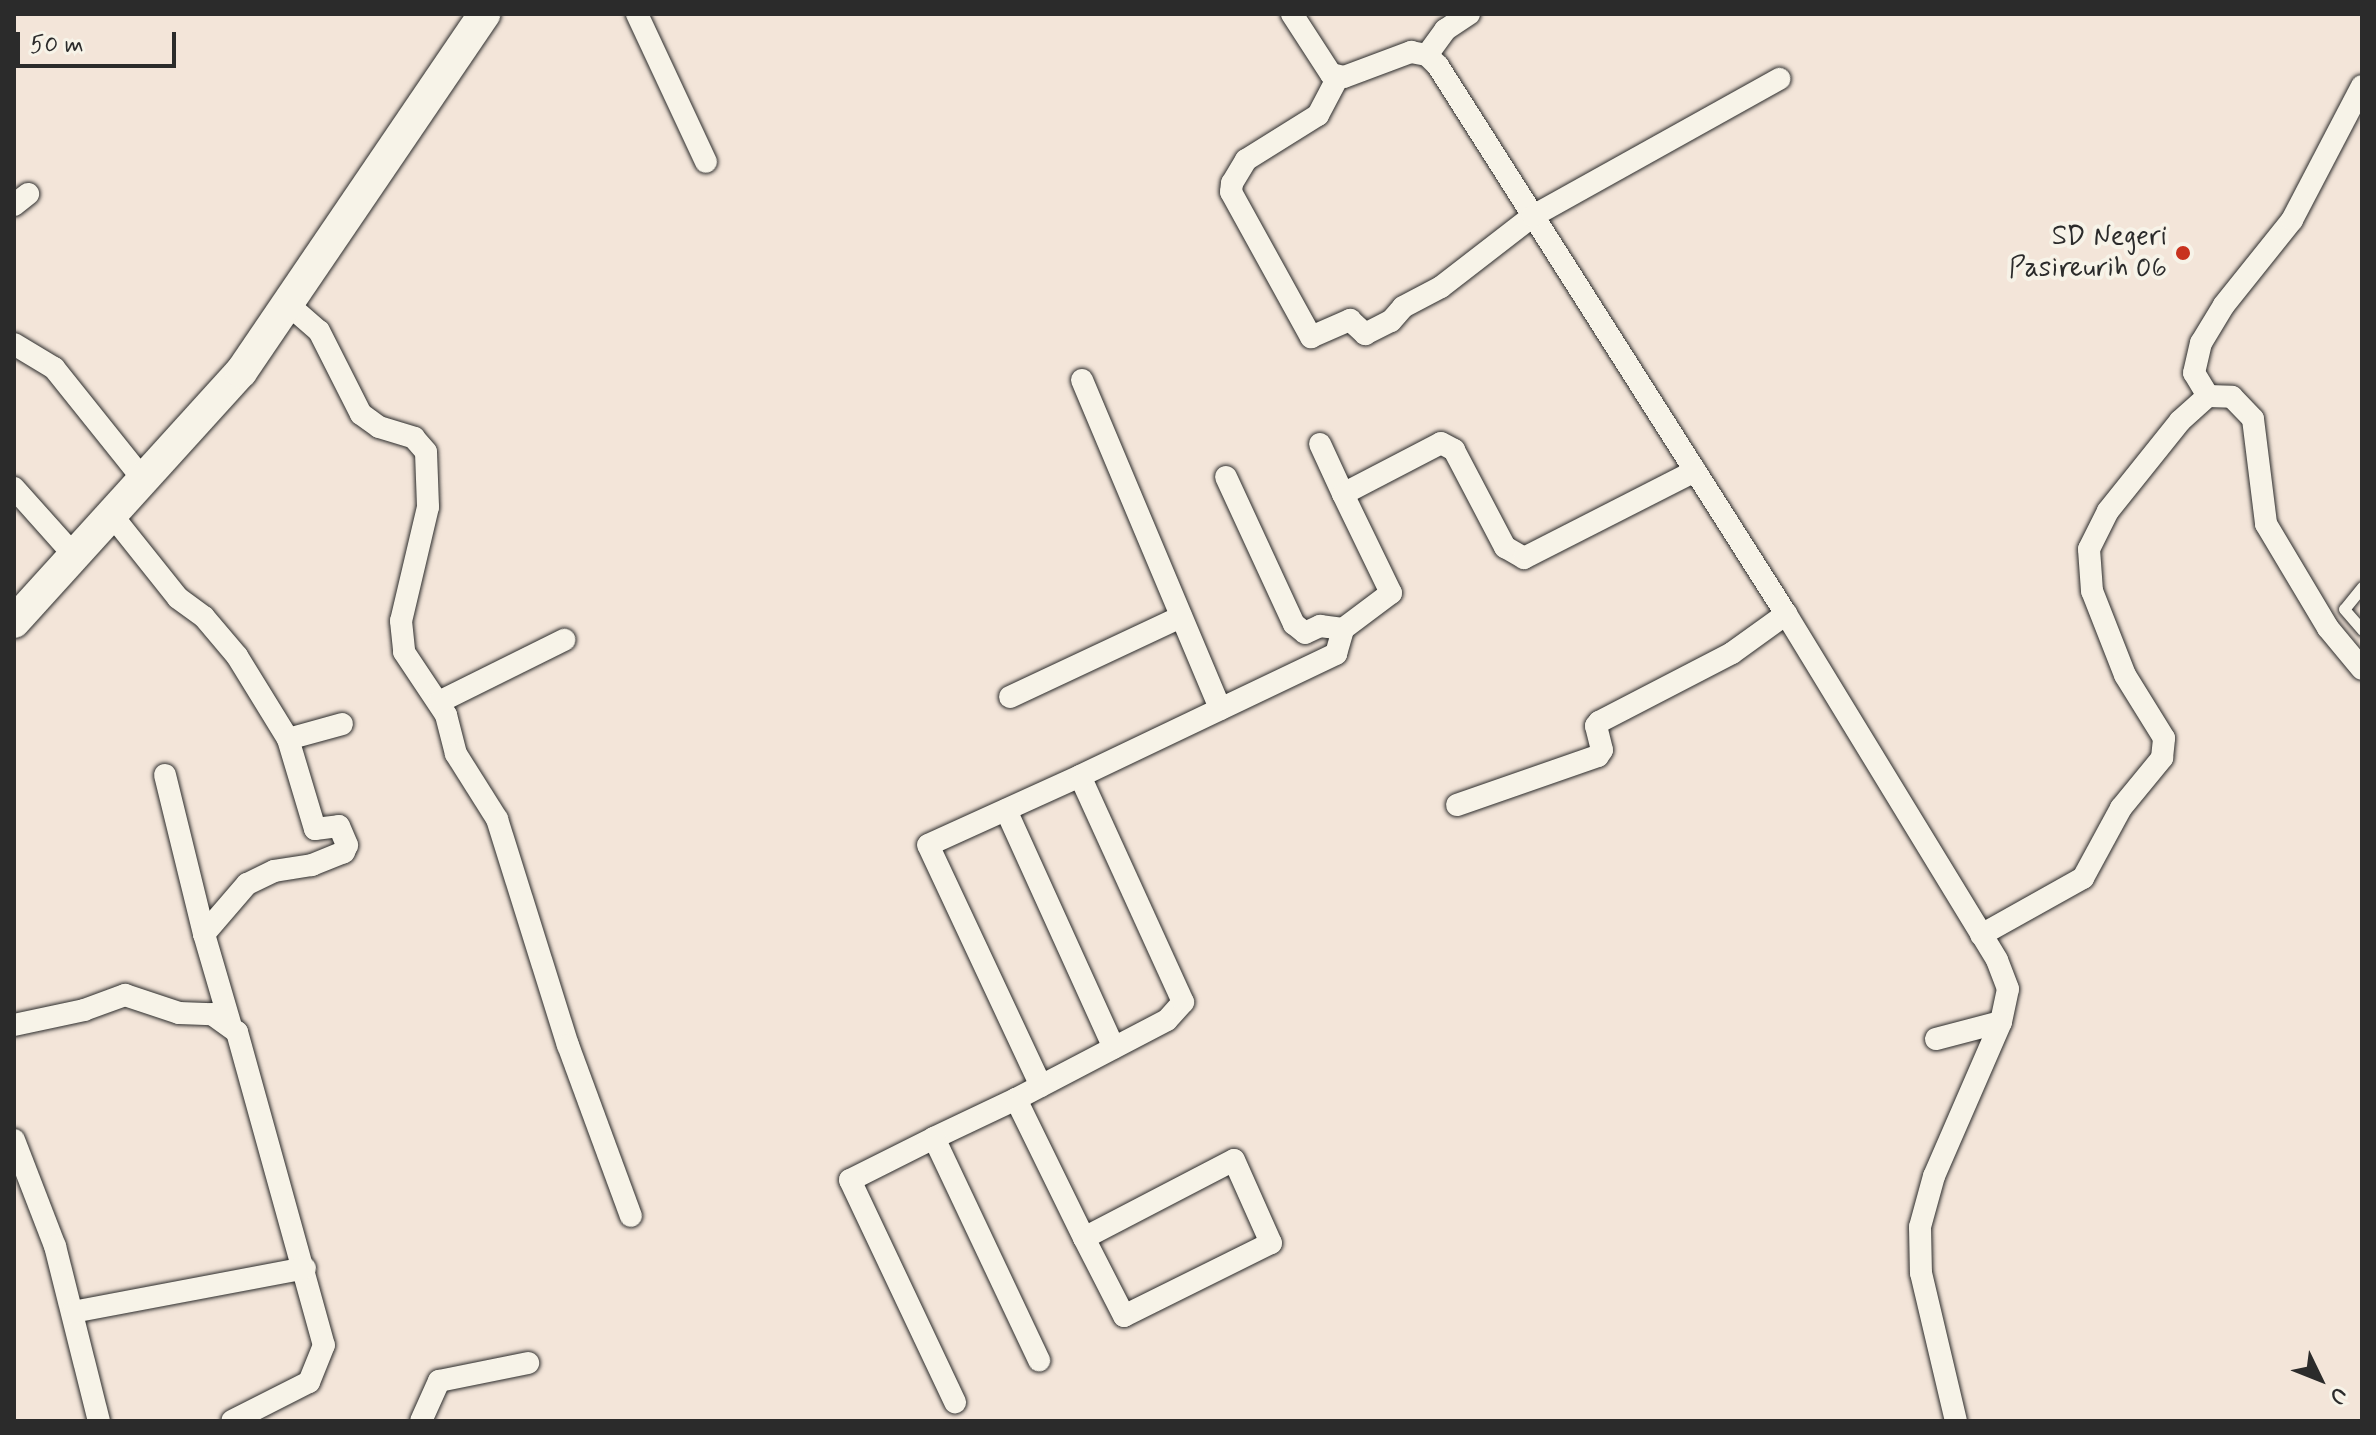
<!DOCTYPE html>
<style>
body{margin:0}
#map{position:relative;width:2376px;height:1435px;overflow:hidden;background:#f3e5d9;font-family:Mynerve,sans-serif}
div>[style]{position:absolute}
.roads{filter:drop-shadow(0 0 2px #2b2b2b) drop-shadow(0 0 2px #2b2b2b)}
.lane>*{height:11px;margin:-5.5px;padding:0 5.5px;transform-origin:5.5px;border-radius:5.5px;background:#f7f3e8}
.street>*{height:22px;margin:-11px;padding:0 11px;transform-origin:11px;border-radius:11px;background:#f7f3e8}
.secondary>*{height:32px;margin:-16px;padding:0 16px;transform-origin:16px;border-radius:16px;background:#f7f3e8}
.dots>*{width:22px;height:22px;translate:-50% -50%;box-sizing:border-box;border:4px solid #f7f3e8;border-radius:50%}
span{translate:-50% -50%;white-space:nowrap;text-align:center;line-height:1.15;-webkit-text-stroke:8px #f7f3e8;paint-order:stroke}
.poi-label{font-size:28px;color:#2b2b2b}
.right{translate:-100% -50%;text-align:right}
.frame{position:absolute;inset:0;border:16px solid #2b2b2b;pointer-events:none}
.north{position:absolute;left:2280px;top:1339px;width:80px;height:80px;-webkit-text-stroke:6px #f7f3e8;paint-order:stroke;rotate:133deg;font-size:22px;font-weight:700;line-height:32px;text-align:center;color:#2b2b2b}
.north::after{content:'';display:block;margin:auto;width:28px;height:36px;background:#2b2b2b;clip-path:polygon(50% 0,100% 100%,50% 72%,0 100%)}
.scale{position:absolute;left:16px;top:32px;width:160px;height:36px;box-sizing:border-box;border:4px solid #2b2b2b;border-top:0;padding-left:10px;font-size:24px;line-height:28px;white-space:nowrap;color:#2b2b2b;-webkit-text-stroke:6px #f7f3e8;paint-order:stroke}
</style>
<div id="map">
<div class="roads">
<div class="lane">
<i style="left:2362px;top:587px;width:28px;rotate:129deg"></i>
<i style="left:2344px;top:609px;width:28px;rotate:49deg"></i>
</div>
<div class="street">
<i style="left:637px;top:14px;width:163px;rotate:65deg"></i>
<i style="left:1292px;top:14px;width:72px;rotate:57deg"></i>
<i style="left:1331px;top:74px;width:13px;rotate:13deg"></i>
<i style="left:1344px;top:77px;width:72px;rotate:-20.5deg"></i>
<i style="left:1411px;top:52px;width:16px;rotate:11deg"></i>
<i style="left:1427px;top:55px;width:16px;rotate:45deg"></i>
<i style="left:1438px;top:66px;width:649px;rotate:57.58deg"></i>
<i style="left:1786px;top:614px;width:405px;rotate:58.6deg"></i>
<i style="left:1997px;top:960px;width:31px;rotate:69deg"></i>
<i style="left:2008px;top:989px;width:34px;rotate:102deg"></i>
<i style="left:2001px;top:1022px;width:168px;rotate:113.5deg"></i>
<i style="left:1934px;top:1176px;width:53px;rotate:105.4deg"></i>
<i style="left:1920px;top:1227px;width:46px;rotate:88.8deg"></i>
<i style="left:1921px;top:1273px;width:152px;rotate:76.7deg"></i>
<i style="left:1427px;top:55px;width:31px;rotate:-54deg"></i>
<i style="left:1445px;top:30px;width:29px;rotate:-34deg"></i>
<i style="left:1338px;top:77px;width:43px;rotate:117.8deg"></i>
<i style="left:1318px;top:115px;width:85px;rotate:148deg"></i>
<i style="left:1246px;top:160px;width:27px;rotate:121deg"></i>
<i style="left:1232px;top:183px;width:9px;rotate:96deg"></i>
<i style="left:1231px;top:192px;width:166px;rotate:61.1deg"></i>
<i style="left:1311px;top:337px;width:43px;rotate:-23.6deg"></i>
<i style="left:1350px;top:320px;width:21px;rotate:43deg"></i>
<i style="left:1365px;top:334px;width:29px;rotate:-27deg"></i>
<i style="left:1391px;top:321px;width:18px;rotate:-49deg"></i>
<i style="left:1403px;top:307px;width:43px;rotate:-27.8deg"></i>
<i style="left:1441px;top:287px;width:116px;rotate:-37.7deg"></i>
<i style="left:1533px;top:216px;width:282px;rotate:-29.1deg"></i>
<i style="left:14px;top:205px;width:18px;rotate:-38deg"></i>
<i style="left:290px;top:306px;width:38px;rotate:41deg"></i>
<i style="left:319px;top:331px;width:93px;rotate:63.2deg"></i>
<i style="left:361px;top:414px;width:22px;rotate:36deg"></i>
<i style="left:379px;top:427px;width:37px;rotate:17deg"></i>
<i style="left:414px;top:438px;width:18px;rotate:49deg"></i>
<i style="left:426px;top:452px;width:55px;rotate:87.9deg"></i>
<i style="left:428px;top:507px;width:117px;rotate:103.3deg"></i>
<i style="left:401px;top:621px;width:31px;rotate:84deg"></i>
<i style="left:404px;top:652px;width:76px;rotate:56.3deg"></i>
<i style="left:446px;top:715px;width:40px;rotate:75.6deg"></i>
<i style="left:456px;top:754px;width:77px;rotate:57.8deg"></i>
<i style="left:497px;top:819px;width:237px;rotate:72.6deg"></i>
<i style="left:568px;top:1045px;width:182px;rotate:69.8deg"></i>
<i style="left:14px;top:344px;width:47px;rotate:31deg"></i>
<i style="left:54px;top:368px;width:141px;rotate:51.3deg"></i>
<i style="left:1082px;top:380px;width:357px;rotate:67.2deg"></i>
<i style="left:2208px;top:396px;width:27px;rotate:-121deg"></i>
<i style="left:2194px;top:373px;width:31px;rotate:-77deg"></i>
<i style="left:2201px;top:343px;width:44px;rotate:-58.8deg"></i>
<i style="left:2224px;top:305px;width:109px;rotate:-51.3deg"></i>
<i style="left:2292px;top:220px;width:151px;rotate:-62.4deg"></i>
<i style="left:1320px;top:444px;width:55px;rotate:65.3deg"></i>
<i style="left:1226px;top:477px;width:162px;rotate:65.2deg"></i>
<i style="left:1294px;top:624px;width:14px;rotate:39deg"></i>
<i style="left:1305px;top:633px;width:17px;rotate:-25deg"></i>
<i style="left:1320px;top:626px;width:23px;rotate:7deg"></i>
<i style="left:14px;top:488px;width:89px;rotate:48.2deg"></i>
<i style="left:111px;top:514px;width:107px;rotate:51.4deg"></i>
<i style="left:178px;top:598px;width:32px;rotate:36deg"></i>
<i style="left:204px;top:617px;width:51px;rotate:49.8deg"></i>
<i style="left:237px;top:656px;width:97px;rotate:58.4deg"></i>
<i style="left:288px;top:739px;width:94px;rotate:73.3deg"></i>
<i style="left:315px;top:829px;width:24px;rotate:-7deg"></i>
<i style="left:339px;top:826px;width:21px;rotate:67deg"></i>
<i style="left:347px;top:845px;width:8px;rotate:113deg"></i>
<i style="left:344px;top:852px;width:35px;rotate:158deg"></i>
<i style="left:312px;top:865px;width:38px;rotate:171deg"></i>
<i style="left:274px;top:871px;width:30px;rotate:154deg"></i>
<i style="left:247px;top:884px;width:66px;rotate:130.7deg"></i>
<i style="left:204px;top:934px;width:93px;rotate:73.7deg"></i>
<i style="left:1010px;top:697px;width:189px;rotate:-25.1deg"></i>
<i style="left:439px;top:702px;width:140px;rotate:-26.4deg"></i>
<i style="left:288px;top:739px;width:56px;rotate:-15.5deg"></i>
<i style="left:165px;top:775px;width:164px;rotate:76.2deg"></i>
<i style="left:1457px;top:805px;width:149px;rotate:-19.2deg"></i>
<i style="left:1598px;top:756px;width:7px;rotate:-56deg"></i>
<i style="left:1602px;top:750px;width:25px;rotate:-104deg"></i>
<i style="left:1596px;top:726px;width:5px;rotate:-53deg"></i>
<i style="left:1599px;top:722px;width:150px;rotate:-27.4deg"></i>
<i style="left:1732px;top:653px;width:67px;rotate:-35.8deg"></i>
<i style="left:1006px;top:810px;width:261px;rotate:65.6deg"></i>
<i style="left:1981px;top:935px;width:117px;rotate:-29.2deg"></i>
<i style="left:2083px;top:878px;width:80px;rotate:-61.5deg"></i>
<i style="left:2121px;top:808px;width:65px;rotate:-50.6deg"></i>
<i style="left:2162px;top:758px;width:20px;rotate:-84deg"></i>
<i style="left:2164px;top:738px;width:74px;rotate:-121.8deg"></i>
<i style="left:2125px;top:675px;width:90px;rotate:-111.4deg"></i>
<i style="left:2092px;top:591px;width:42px;rotate:-94.1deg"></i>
<i style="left:2089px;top:549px;width:42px;rotate:-63.4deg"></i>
<i style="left:2108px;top:511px;width:115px;rotate:-51.3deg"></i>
<i style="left:2180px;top:421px;width:38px;rotate:-42deg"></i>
<i style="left:2208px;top:396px;width:24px;rotate:2deg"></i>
<i style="left:2232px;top:397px;width:30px;rotate:46deg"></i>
<i style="left:2253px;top:419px;width:106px;rotate:82.9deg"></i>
<i style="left:2266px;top:524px;width:121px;rotate:59.2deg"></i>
<i style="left:2328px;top:628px;width:53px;rotate:50.3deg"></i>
<i style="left:14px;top:1025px;width:72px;rotate:-12.1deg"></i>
<i style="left:84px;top:1010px;width:44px;rotate:-20.1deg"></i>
<i style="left:125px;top:995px;width:57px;rotate:18.4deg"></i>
<i style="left:179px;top:1013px;width:33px;rotate:2deg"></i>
<i style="left:212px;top:1014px;width:31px;rotate:36deg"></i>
<i style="left:237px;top:1032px;width:325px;rotate:74.5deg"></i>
<i style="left:324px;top:1345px;width:40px;rotate:112deg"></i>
<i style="left:309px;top:1382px;width:86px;rotate:153.1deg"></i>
<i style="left:1936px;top:1039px;width:67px;rotate:-14.7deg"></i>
<i style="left:1041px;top:1086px;width:266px;rotate:-115.1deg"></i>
<i style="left:928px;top:845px;width:167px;rotate:-24.4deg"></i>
<i style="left:1016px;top:1099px;width:91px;rotate:154.6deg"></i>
<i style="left:934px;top:1138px;width:246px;rotate:64.7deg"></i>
<i style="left:934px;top:1138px;width:94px;rotate:153.4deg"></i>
<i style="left:850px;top:1180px;width:246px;rotate:64.7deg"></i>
<i style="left:14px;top:1140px;width:114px;rotate:68.9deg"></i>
<i style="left:55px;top:1246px;width:180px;rotate:75.9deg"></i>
<i style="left:1084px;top:1238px;width:169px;rotate:-27.5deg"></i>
<i style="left:1234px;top:1160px;width:91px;rotate:66deg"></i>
<i style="left:1271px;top:1243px;width:164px;rotate:153.6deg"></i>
<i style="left:1124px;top:1316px;width:88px;rotate:-117.1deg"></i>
<i style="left:1084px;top:1238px;width:155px;rotate:-116.1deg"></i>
<i style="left:1016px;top:1099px;width:170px;rotate:-27.6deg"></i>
<i style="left:1167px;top:1020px;width:24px;rotate:-48deg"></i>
<i style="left:1183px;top:1002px;width:248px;rotate:-114.5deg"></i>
<i style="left:1080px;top:776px;width:284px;rotate:-25.5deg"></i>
<i style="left:1336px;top:654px;width:26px;rotate:-74deg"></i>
<i style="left:1343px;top:629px;width:60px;rotate:-36.9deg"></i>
<i style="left:1391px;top:593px;width:110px;rotate:-115.9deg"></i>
<i style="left:1343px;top:494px;width:110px;rotate:-27.5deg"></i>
<i style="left:1441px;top:443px;width:15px;rotate:28deg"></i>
<i style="left:1454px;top:450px;width:110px;rotate:62.3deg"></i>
<i style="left:1505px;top:547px;width:22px;rotate:30deg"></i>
<i style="left:1524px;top:558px;width:192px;rotate:-27deg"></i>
<i style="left:73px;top:1312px;width:236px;rotate:-10.7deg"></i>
<i style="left:421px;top:1421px;width:44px;rotate:-65.8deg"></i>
<i style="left:439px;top:1381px;width:91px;rotate:-11.4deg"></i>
</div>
<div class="secondary">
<i style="left:14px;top:622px;width:338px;rotate:-47.8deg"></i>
<i style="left:241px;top:372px;width:433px;rotate:-55.8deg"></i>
</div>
</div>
<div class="dots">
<i style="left:2183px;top:253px;background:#c8321e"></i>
</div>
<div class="poi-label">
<span class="right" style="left:2167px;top:253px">SD Negeri<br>Pasireurih 06</span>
</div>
<div class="frame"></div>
<div class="north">U</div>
<div class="scale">50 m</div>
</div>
